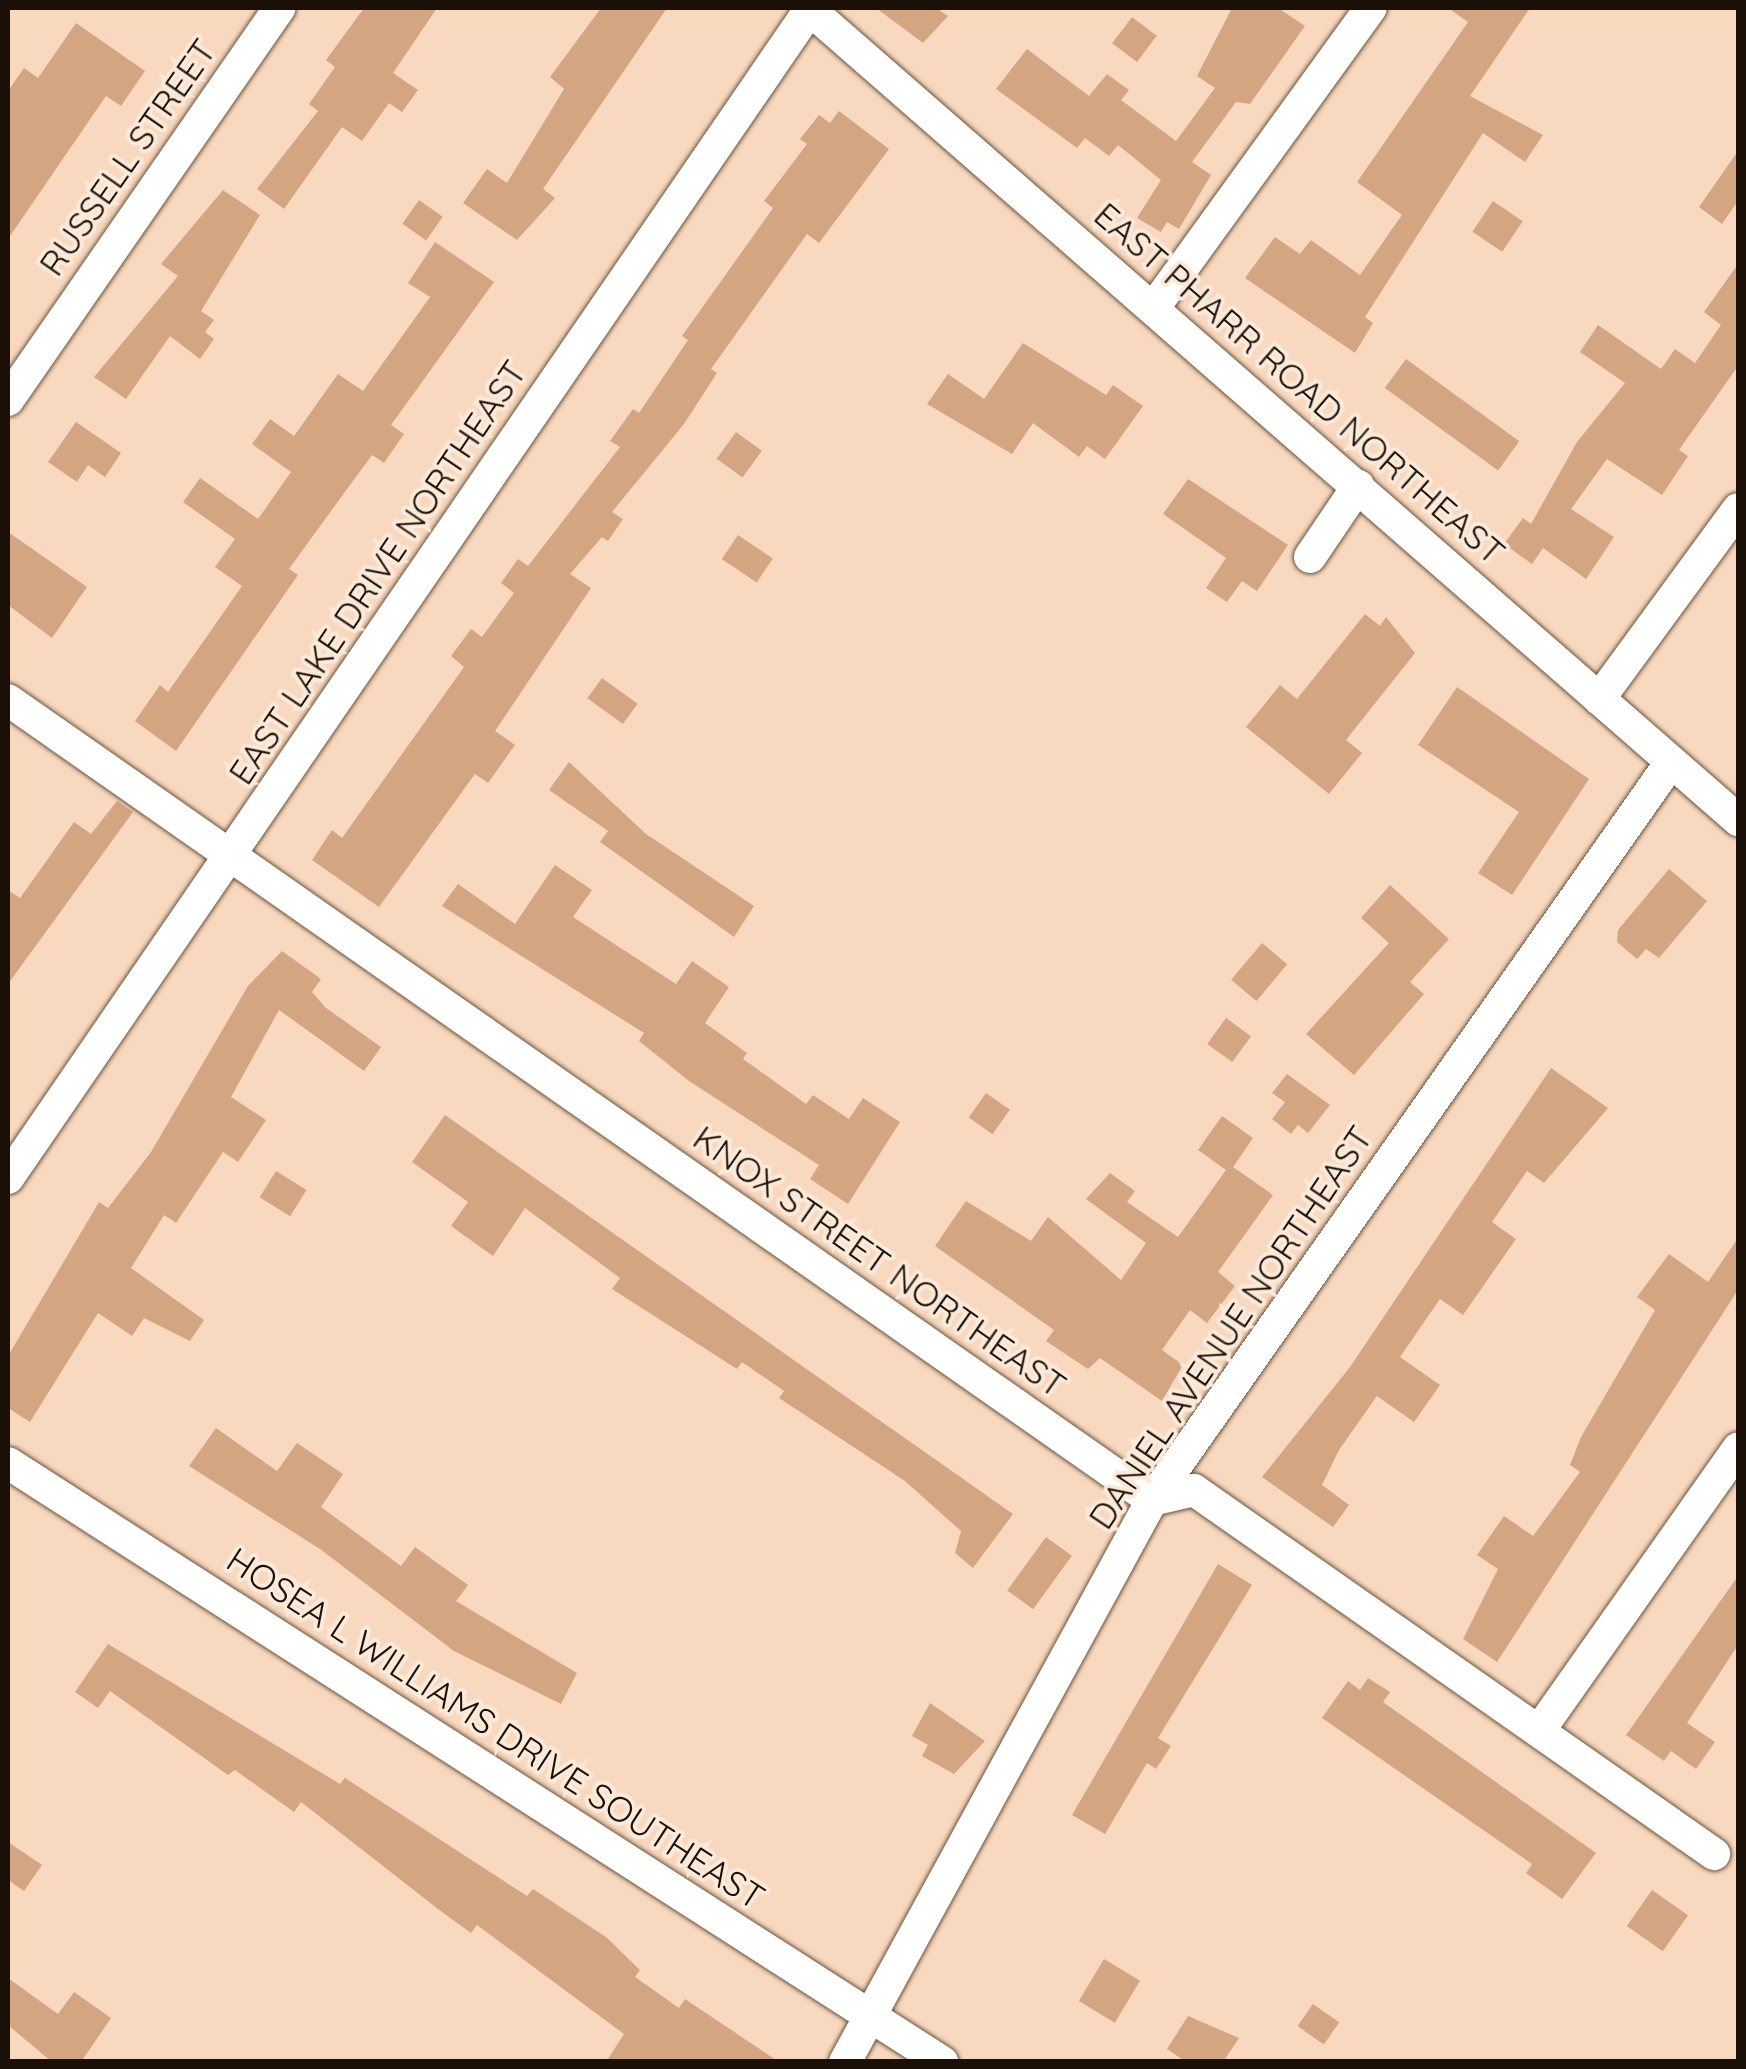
<!DOCTYPE html>
<style>
body{margin:0}
#map{position:relative;width:1746px;height:2069px;overflow:hidden;background:#f8d9bf;font-family:Quicksand,sans-serif}
div>[style]{position:absolute}
.building>*{inset:0;background:#d3a681;transform-origin:0 0}
.roads{filter:drop-shadow(0 0 2px #6c523c) drop-shadow(0 0 2px #6c523c)}
.minor>*{height:32px;margin:-16px;padding:0 16px;transform-origin:16px;border-radius:16px;background:#fff}
span{translate:-50% -50%;white-space:nowrap;text-align:center;line-height:1.15;-webkit-text-stroke:8px #fbe9d9;paint-order:stroke}
.street-label{font-size:35px;color:#1b1008}
.frame{position:absolute;inset:0;border:10px solid #1b1008;pointer-events:none}
</style>
<div id="map">
<div class="building">
<i style="clip-path:polygon(364px 8px,437px 8px,393px 73px,418px 90px,402px 112px,389px 103px,362px 141px,342px 127px,284px 209px,257px 189px,318px 111px,309px 104px,335px 67px,326px 60px)"></i>
<i style="clip-path:polygon(601px 8px,667px 8px,543px 189px,555px 198px,517px 240px,463px 203px,487px 169px,507px 183px,564px 89px,550px 77px)"></i>
<i style="clip-path:polygon(876px 8px,936px 8px,948px 16px,923px 43px)"></i>
<i style="clip-path:polygon(1232px 8px,1278px 8px,1305px 26px,1250px 104px,1236px 102px,1192px 162px,1211px 175px,1179px 229px,1167px 222px,1161px 232px,1137px 218px,1161px 180px,1118px 145px,1109px 156px,1085px 138px,1077px 148px,996px 89px,1027px 49px,1089px 96px,1107px 74px,1129px 90px,1121px 100px,1176px 141px,1215px 88px,1197px 76px)"></i>
<i style="clip-path:polygon(1448px 8px,1530px 8px,1470px 96px,1543px 135px,1525px 162px,1483px 133px,1365px 317px,1373px 323px,1355px 353px,1245px 278px,1275px 237px,1300px 254px,1311px 240px,1360px 275px,1402px 215px,1357px 182px,1468px 22px)"></i>
<i style="left:1132px;top:17px;width:31px;height:33px;rotate:37deg"></i>
<i style="clip-path:polygon(76px 23px,145px 71px,121px 106px,106px 96px,8px 239px,8px 91px,24px 68px,38px 78px)"></i>
<i style="clip-path:polygon(839px 111px,889px 149px,819px 243px,807px 234px,711px 369px,717px 373px,684px 424px,612px 512px,623px 519px,608px 541px,602px 537px,570px 574px,591px 588px,495px 731px,515px 745px,488px 783px,475px 774px,379px 907px,312px 860px,332px 830px,342px 838px,464px 667px,451px 656px,471px 629px,482px 637px,514px 593px,501px 583px,518px 559px,528px 566px,620px 447px,610px 441px,633px 409px,639px 413px,688px 340px,682px 336px,773px 208px,764px 201px,807px 144px,800px 139px,819px 115px,830px 123px)"></i>
<i style="clip-path:polygon(1738px 151px,1738px 201px,1722px 224px,1699px 207px)"></i>
<i style="clip-path:polygon(223px 190px,260px 215px,201px 311px,214px 320px,205px 332px,214px 339px,200px 359px,170px 336px,126px 399px,94px 377px,178px 276px,161px 264px)"></i>
<i style="left:419px;top:200px;width:29px;height:29px;rotate:35deg"></i>
<i style="left:1493px;top:201px;width:36px;height:37px;rotate:34deg"></i>
<i style="clip-path:polygon(435px 242px,494px 282px,391px 425px,404px 434px,384px 463px,372px 455px,315px 533px,289px 569px,298px 575px,176px 751px,135px 721px,160px 685px,168px 692px,242px 586px,215px 567px,235px 539px,183px 502px,200px 478px,258px 519px,291px 472px,252px 444px,270px 419px,294px 436px,338px 374px,363px 391px,430px 297px,408px 283px)"></i>
<i style="clip-path:polygon(1738px 264px,1738px 366px,1679px 450px,1688px 456px,1662px 495px,1607px 459px,1571px 509px,1614px 537px,1586px 579px,1543px 548px,1532px 564px,1504px 544px,1523px 518px,1531px 524px,1577px 442px,1625px 383px,1580px 352px,1598px 325px,1661px 369px,1675px 349px,1695px 363px,1721px 325px,1704px 312px)"></i>
<i style="clip-path:polygon(1023px 343px,1106px 395px,1113px 385px,1143px 406px,1105px 459px,1087px 446px,1079px 457px,1033px 423px,1012px 454px,927px 404px,948px 374px,984px 399px)"></i>
<i style="left:1406px;top:359px;width:140px;height:36px;rotate:36deg"></i>
<i style="clip-path:polygon(76px 422px,121px 453px,105px 477px,88px 465px,77px 482px,48px 462px)"></i>
<i style="left:736px;top:432px;width:32px;height:33px;rotate:36deg"></i>
<i style="clip-path:polygon(1188px 479px,1288px 545px,1257px 591px,1242px 581px,1227px 602px,1206px 588px,1226px 558px,1163px 514px)"></i>
<i style="clip-path:polygon(8px 532px,87px 587px,52px 638px,8px 605px)"></i>
<i style="left:738px;top:535px;width:42px;height:29px;rotate:34deg"></i>
<i style="clip-path:polygon(1365px 614px,1380px 626px,1386px 617px,1415px 653px,1346px 740px,1362px 753px,1329px 794px,1246px 727px,1280px 685px,1297px 699px)"></i>
<i style="left:602px;top:678px;width:44px;height:25px;rotate:36deg"></i>
<i style="clip-path:polygon(1457px 687px,1589px 779px,1512px 895px,1478px 873px,1519px 812px,1418px 745px)"></i>
<i style="clip-path:polygon(569px 762px,646px 834px,754px 906px,734px 937px,600px 842px,608px 831px,549px 790px)"></i>
<i style="clip-path:polygon(117px 801px,133px 812px,8px 984px,8px 890px,20px 898px,74px 822px,91px 834px)"></i>
<i style="clip-path:polygon(555px 865px,592px 890px,573px 917px,676px 984px,692px 961px,729px 987px,705px 1023px,747px 1053px,743px 1059px,806px 1104px,813px 1095px,849px 1119px,863px 1098px,900px 1122px,848px 1204px,810px 1179px,819px 1165px,689px 1081px,639px 1041px,644px 1033px,442px 906px,458px 884px,515px 924px)"></i>
<i style="clip-path:polygon(1669px 869px,1707px 901px,1659px 958px,1646px 949px,1637px 959px,1617px 942px,1618px 930px)"></i>
<i style="clip-path:polygon(1390px 885px,1449px 939px,1410px 982px,1424px 994px,1354px 1075px,1306px 1034px,1389px 943px,1361px 918px)"></i>
<i style="left:1262px;top:943px;width:33px;height:48px;rotate:40deg"></i>
<i style="clip-path:polygon(282px 951px,321px 979px,312px 992px,326px 1008px,381px 1047px,364px 1071px,279px 1010px,231px 1097px,266px 1120px,238px 1162px,223px 1152px,176px 1223px,164px 1215px,131px 1268px,204px 1320px,190px 1341px,144px 1318px,132px 1336px,98px 1313px,30px 1422px,8px 1408px,8px 1356px,99px 1202px,108px 1208px,151px 1152px,248px 986px)"></i>
<i style="left:1226px;top:1018px;width:31px;height:32px;rotate:36deg"></i>
<i style="clip-path:polygon(1551px 1068px,1608px 1108px,1544px 1183px,1527px 1171px,1492px 1222px,1516px 1239px,1463px 1315px,1440px 1299px,1400px 1357px,1440px 1385px,1414px 1422px,1377px 1396px,1339px 1450px,1322px 1485px,1349px 1505px,1333px 1527px,1262px 1477px,1350px 1367px)"></i>
<i style="clip-path:polygon(1287px 1074px,1330px 1105px,1308px 1133px,1298px 1125px,1291px 1134px,1272px 1119px,1285px 1102px,1272px 1093px)"></i>
<i style="left:986px;top:1093px;width:29px;height:30px;rotate:35deg"></i>
<i style="clip-path:polygon(445px 1115px,1013px 1514px,973px 1568px,955px 1553px,961px 1531px,905px 1481px,779px 1398px,784px 1391px,742px 1362px,737px 1369px,612px 1289px,620px 1278px,525px 1208px,493px 1256px,451px 1226px,468px 1202px,412px 1162px)"></i>
<i style="clip-path:polygon(1222px 1116px,1253px 1138px,1233px 1167px,1273px 1195px,1218px 1272px,1235px 1286px,1207px 1323px,1190px 1310px,1162px 1350px,1183px 1365px,1162px 1401px,1100px 1358px,1088px 1369px,1046px 1341px,1054px 1330px,935px 1246px,966px 1201px,1031px 1241px,1048px 1217px,1121px 1280px,1146px 1243px,1086px 1199px,1110px 1173px,1135px 1191px,1127px 1202px,1178px 1237px,1226px 1170px,1198px 1150px)"></i>
<i style="left:276px;top:1171px;width:36px;height:31px;rotate:32deg"></i>
<i style="clip-path:polygon(1738px 1238px,1738px 1290px,1497px 1662px,1463px 1639px,1498px 1569px,1477px 1555px,1504px 1516px,1533px 1536px,1580px 1472px,1570px 1465px,1581px 1437px,1655px 1310px,1637px 1297px,1669px 1254px,1708px 1282px)"></i>
<i style="clip-path:polygon(216px 1428px,277px 1471px,297px 1443px,343px 1474px,321px 1507px,401px 1566px,415px 1547px,468px 1585px,456px 1601px,577px 1673px,561px 1704px,454px 1651px,320px 1549px,189px 1466px)"></i>
<i style="left:1046px;top:1537px;width:32px;height:66px;rotate:36deg"></i>
<i style="clip-path:polygon(1218px 1564px,1252px 1585px,1158px 1738px,1171px 1746px,1156px 1769px,1147px 1763px,1105px 1834px,1072px 1815px)"></i>
<i style="clip-path:polygon(1738px 1576px,1738px 1645px,1687px 1723px,1715px 1742px,1696px 1769px,1671px 1751px,1664px 1761px,1626px 1735px)"></i>
<i style="clip-path:polygon(108px 1644px,340px 1784px,345px 1778px,527px 1896px,533px 1889px,606px 1937px,640px 1970px,635px 1977px,679px 2008px,685px 1999px,779px 2062px,606px 2062px,624px 2034px,477px 1925px,471px 1933px,438px 1909px,301px 1802px,294px 1812px,235px 1770px,228px 1775px,110px 1691px,98px 1708px,75px 1692px)"></i>
<i style="clip-path:polygon(1368px 1678px,1390px 1692px,1383px 1702px,1596px 1853px,1562px 1899px,1526px 1873px,1532px 1864px,1322px 1718px,1348px 1681px,1360px 1690px)"></i>
<i style="clip-path:polygon(930px 1703px,985px 1741px,954px 1774px,922px 1756px,928px 1745px,912px 1736px)"></i>
<i style="clip-path:polygon(8px 1842px,42px 1865px,24px 1891px,8px 1880px)"></i>
<i style="left:1652px;top:1890px;width:44px;height:44px;rotate:35deg"></i>
<i style="left:1104px;top:1959px;width:42px;height:49px;rotate:31deg"></i>
<i style="clip-path:polygon(8px 1978px,58px 2014px,74px 1992px,111px 2018px,81px 2062px,52px 2062px,8px 2025px)"></i>
<i style="left:1313px;top:2004px;width:32px;height:27px;rotate:35deg"></i>
<i style="clip-path:polygon(1188px 2016px,1239px 2038px,1223px 2062px,1186px 2062px,1167px 2049px)"></i>
</div>
<div class="roads">
<div class="minor">
<i style="left:808px;top:8px;width:1235px;rotate:41.12deg"></i>
<i style="left:1155px;top:306px;width:368px;rotate:-54.1deg"></i>
<i style="left:8px;top:400px;width:477px;rotate:-55.3deg"></i>
<i style="left:1310px;top:557px;width:86px;rotate:-55.9deg"></i>
<i style="left:1599px;top:699px;width:235px;rotate:-53.8deg"></i>
<i style="left:8px;top:700px;width:1396px;rotate:34.97deg"></i>
<i style="left:1152px;top:1500px;width:43px;rotate:-13.4deg"></i>
<i style="left:1194px;top:1490px;width:635px;rotate:34.99deg"></i>
<i style="left:8px;top:1178px;width:1419px;rotate:-55.54deg"></i>
<i style="left:8px;top:1463px;width:1110px;rotate:32.67deg"></i>
<i style="left:1541px;top:1728px;width:342px;rotate:-54.8deg"></i>
<i style="left:845px;top:2062px;width:640px;rotate:-61.35deg"></i>
<i style="left:1152px;top:1500px;width:902px;rotate:-54.88deg"></i>
</div>
</div>
<div class="street-label">
<span style="left:127px;top:157px;rotate:-55deg">RUSSELL STREET</span>
<span style="left:1300px;top:383px;rotate:41deg">EAST PHARR ROAD NORTHEAST</span>
<span style="left:377px;top:572px;rotate:-56deg">EAST LAKE DRIVE NORTHEAST</span>
<span style="left:880px;top:1261px;rotate:35deg">KNOX STREET NORTHEAST</span>
<span style="left:1230px;top:1327px;rotate:-56deg">DANIEL AVENUE NORTHEAST</span>
<span style="left:496px;top:1728px;rotate:33deg">HOSEA L WILLIAMS DRIVE SOUTHEAST</span>
</div>
<div class="frame"></div>
</div>
